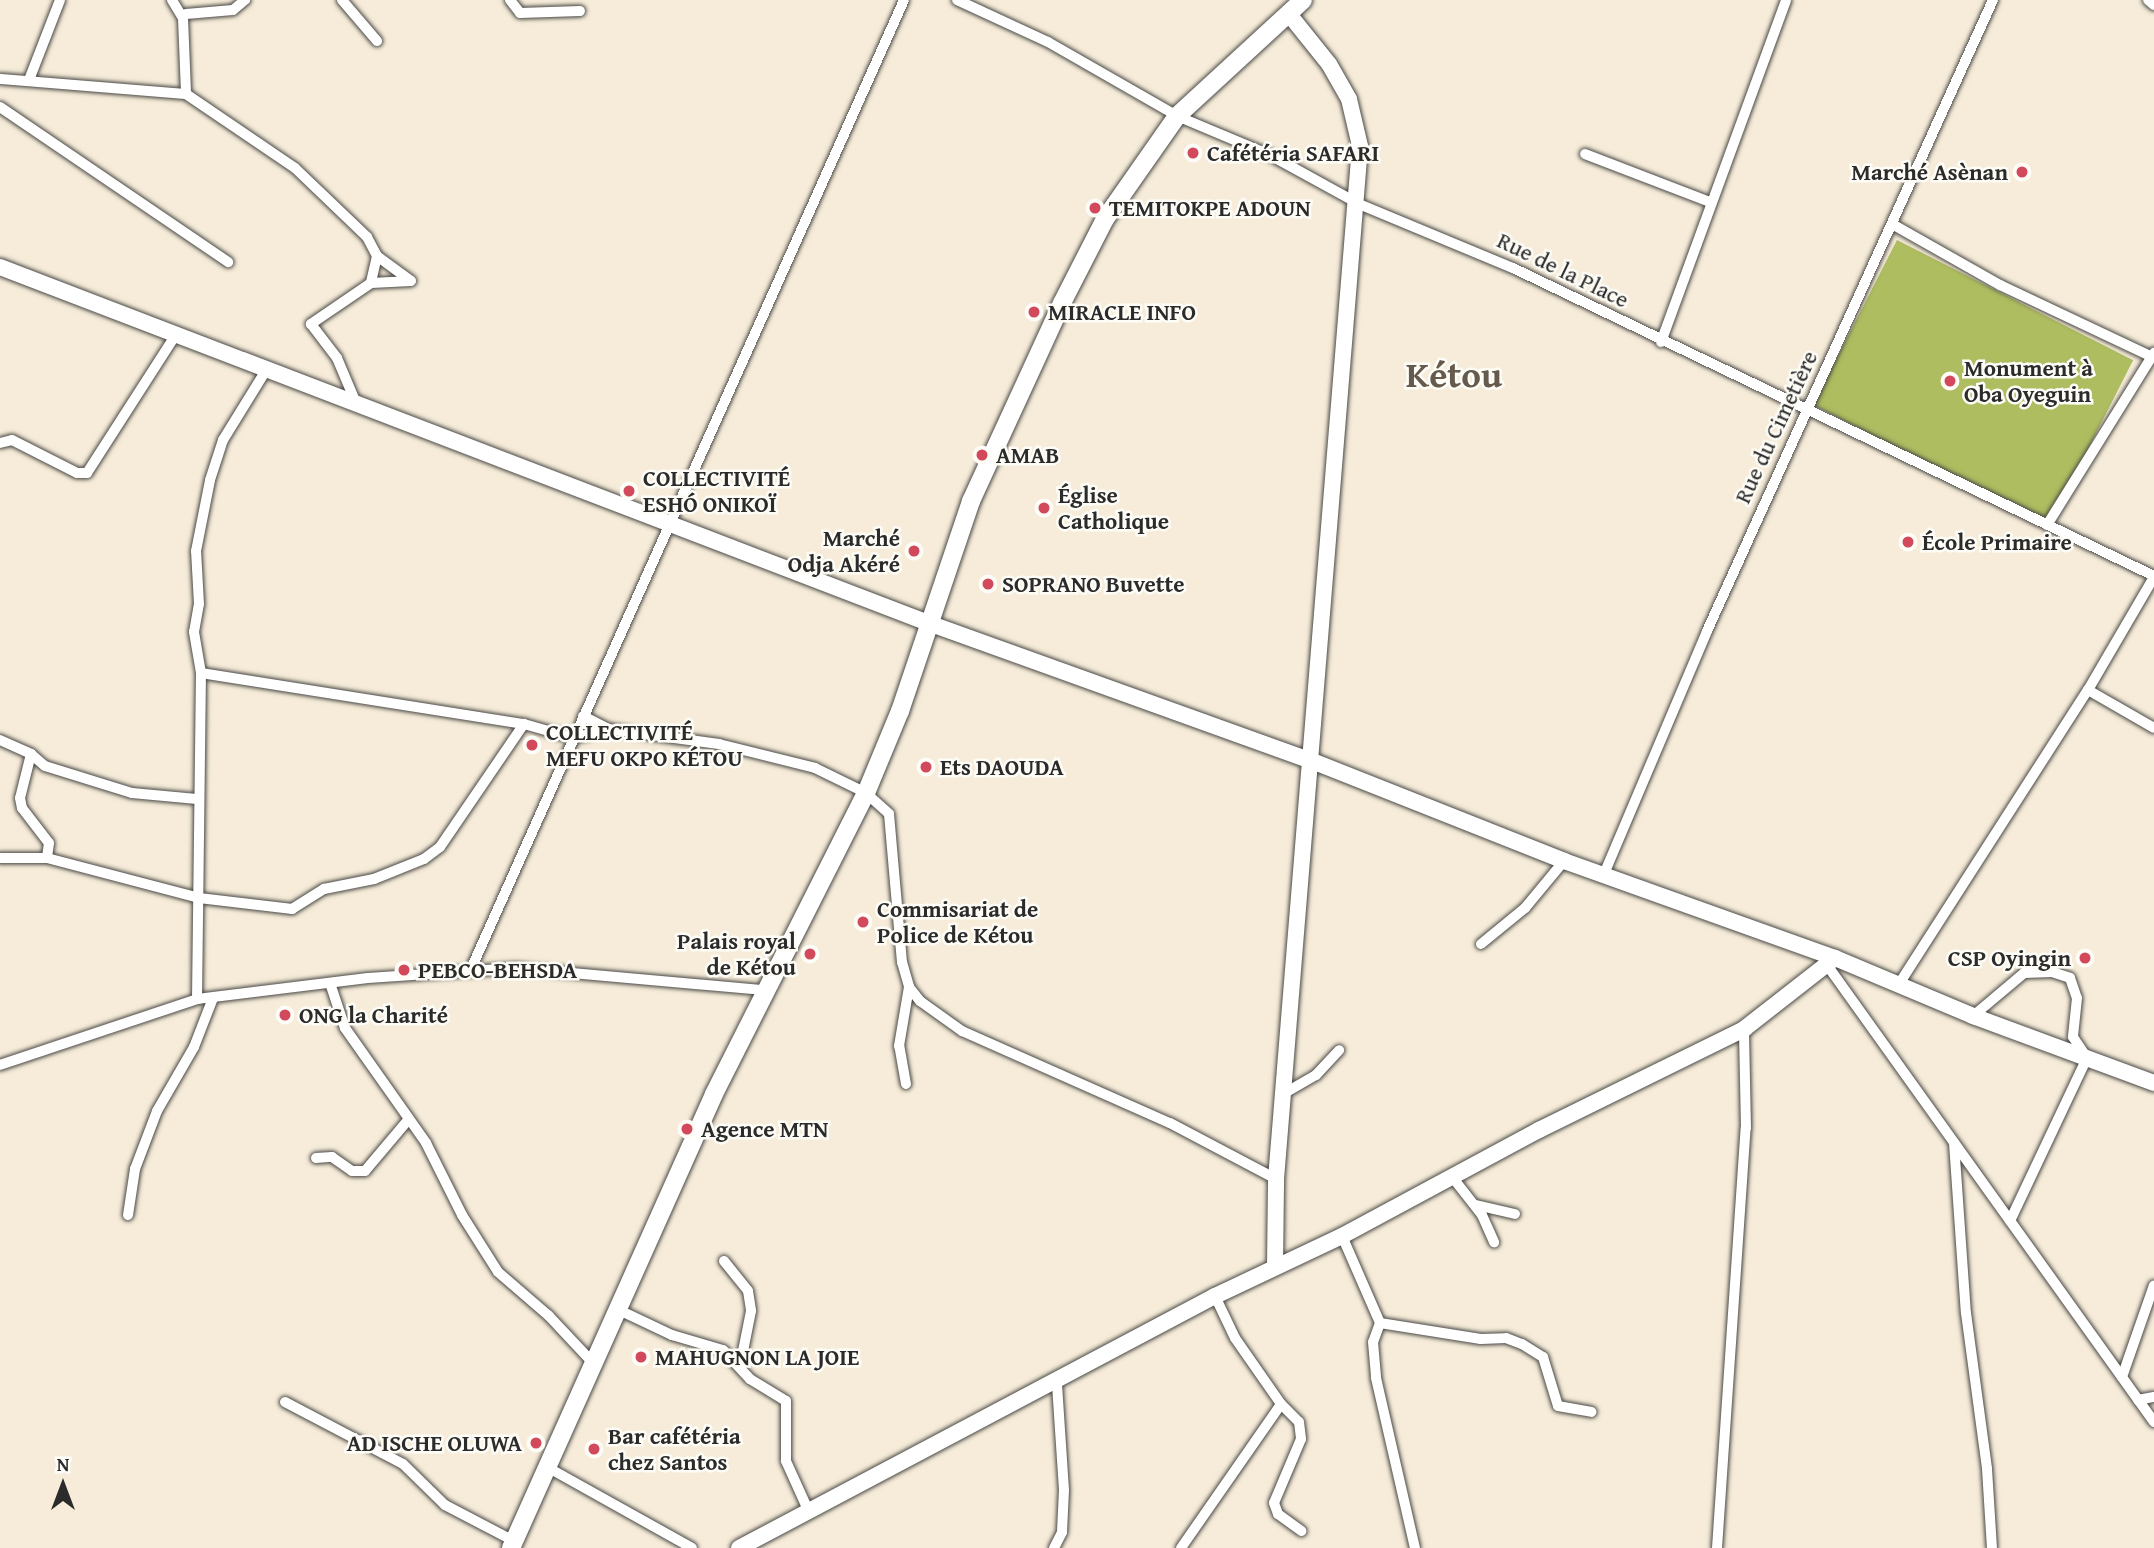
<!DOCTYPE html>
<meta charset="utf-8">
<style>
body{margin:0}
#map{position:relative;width:2154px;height:1548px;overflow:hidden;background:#f6ecd9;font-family:"Gentium Book Plus",serif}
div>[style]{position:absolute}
.green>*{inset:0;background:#aebd60;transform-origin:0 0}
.roads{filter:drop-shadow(0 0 2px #494845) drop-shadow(0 0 2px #494845)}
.street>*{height:10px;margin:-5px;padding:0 5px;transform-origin:5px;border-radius:5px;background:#fff}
.secondary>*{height:16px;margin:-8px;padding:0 8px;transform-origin:8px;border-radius:8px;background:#fff}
.primary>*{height:18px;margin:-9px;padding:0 9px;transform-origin:9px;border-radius:9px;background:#fff}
.dots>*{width:19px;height:19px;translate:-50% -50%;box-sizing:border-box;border:4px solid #fdfcf7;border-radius:50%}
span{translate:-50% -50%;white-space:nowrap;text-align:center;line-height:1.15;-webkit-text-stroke:5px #fdfcf7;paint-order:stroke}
.poi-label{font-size:23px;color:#2b2b2b;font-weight:700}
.left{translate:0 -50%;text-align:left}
.right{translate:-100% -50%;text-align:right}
.street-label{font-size:23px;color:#2b2b2b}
.town-label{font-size:37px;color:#665a4c;font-weight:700}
.north{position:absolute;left:28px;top:1450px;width:70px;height:70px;-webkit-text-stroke:5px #fdfcf7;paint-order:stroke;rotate:0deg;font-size:19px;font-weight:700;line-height:28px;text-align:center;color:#2b2b2b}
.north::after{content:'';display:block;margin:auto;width:24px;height:32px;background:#2b2b2b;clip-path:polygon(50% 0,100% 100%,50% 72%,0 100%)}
</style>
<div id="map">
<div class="green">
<i style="left:1897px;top:240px;width:265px;height:185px;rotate:27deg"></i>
</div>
<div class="roads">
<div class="street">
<i style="left:172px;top:0;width:21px;rotate:59deg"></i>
<i style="left:183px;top:18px;width:76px;rotate:87.7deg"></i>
<i style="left:342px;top:0;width:54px;rotate:49.5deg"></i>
<i style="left:510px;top:0;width:16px;rotate:52deg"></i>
<i style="left:520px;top:13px;width:60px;rotate:-1.9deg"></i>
<i style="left:957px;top:0;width:100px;rotate:24.8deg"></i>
<i style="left:1048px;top:42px;width:149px;rotate:29.8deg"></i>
<i style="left:1177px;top:116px;width:101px;rotate:22.8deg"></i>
<i style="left:1270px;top:155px;width:102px;rotate:28.8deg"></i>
<i style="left:1359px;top:204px;width:167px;rotate:22.6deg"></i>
<i style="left:1513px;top:268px;width:711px;rotate:25.66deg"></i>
<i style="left:2148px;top:0;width:8px;rotate:40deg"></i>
<i style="left:186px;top:14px;width:47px;rotate:-4.9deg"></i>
<i style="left:233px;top:10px;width:16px;rotate:-40deg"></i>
<i style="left:0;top:79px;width:187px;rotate:4.6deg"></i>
<i style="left:186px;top:94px;width:132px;rotate:34.2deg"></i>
<i style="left:295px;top:168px;width:100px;rotate:43.8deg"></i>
<i style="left:367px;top:237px;width:21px;rotate:62deg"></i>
<i style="left:377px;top:256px;width:28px;rotate:103deg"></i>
<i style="left:371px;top:283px;width:73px;rotate:145.7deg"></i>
<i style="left:311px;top:324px;width:43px;rotate:52.6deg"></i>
<i style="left:337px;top:358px;width:49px;rotate:67.1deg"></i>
<i style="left:29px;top:80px;width:86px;rotate:-68.8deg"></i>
<i style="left:0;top:107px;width:276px;rotate:34.2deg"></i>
<i style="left:1585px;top:154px;width:134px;rotate:21deg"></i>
<i style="left:1894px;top:225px;width:122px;rotate:29.5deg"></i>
<i style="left:2000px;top:285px;width:168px;rotate:25.3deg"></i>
<i style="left:377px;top:256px;width:42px;rotate:36.3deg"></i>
<i style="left:371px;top:283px;width:40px;rotate:-2.9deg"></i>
<i style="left:1661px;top:342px;width:364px;rotate:-69.9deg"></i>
<i style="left:0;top:443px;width:12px;rotate:-14deg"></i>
<i style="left:12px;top:440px;width:73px;rotate:26.9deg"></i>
<i style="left:77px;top:473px;width:10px"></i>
<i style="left:87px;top:473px;width:163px;rotate:-57.3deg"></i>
<i style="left:2047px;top:525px;width:203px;rotate:-58.1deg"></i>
<i style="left:201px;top:673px;width:327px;rotate:9deg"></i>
<i style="left:524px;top:724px;width:51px;rotate:15.9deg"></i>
<i style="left:573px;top:738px;width:36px;rotate:-14deg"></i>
<i style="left:608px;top:729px;width:112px;rotate:7.7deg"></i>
<i style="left:719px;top:744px;width:99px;rotate:14deg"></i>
<i style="left:815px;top:768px;width:57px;rotate:26.1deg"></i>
<i style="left:866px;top:793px;width:31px;rotate:42deg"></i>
<i style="left:889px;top:814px;width:149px;rotate:85deg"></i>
<i style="left:902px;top:962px;width:26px;rotate:74deg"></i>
<i style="left:909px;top:987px;width:18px;rotate:52deg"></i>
<i style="left:920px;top:1001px;width:52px;rotate:35.5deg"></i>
<i style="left:962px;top:1031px;width:227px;rotate:23.9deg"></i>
<i style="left:1170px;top:1123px;width:120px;rotate:27.8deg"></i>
<i style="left:2088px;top:690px;width:76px;rotate:29.9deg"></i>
<i style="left:583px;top:716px;width:28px;rotate:27deg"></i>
<i style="left:0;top:740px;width:34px;rotate:24deg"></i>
<i style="left:31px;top:754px;width:45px;rotate:104deg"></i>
<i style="left:20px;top:798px;width:10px;rotate:79deg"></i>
<i style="left:22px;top:808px;width:44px;rotate:52.4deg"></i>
<i style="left:49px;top:843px;width:15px;rotate:98deg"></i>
<i style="left:31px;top:754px;width:18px;rotate:41deg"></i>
<i style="left:45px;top:766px;width:91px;rotate:17.2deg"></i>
<i style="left:132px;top:793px;width:65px;rotate:5.3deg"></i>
<i style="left:0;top:858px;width:47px"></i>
<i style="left:47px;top:858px;width:157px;rotate:14.7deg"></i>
<i style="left:199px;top:898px;width:94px;rotate:6.7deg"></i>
<i style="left:292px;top:909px;width:38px;rotate:-32deg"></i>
<i style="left:324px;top:889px;width:51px;rotate:-11.3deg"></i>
<i style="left:374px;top:879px;width:54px;rotate:-21.8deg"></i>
<i style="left:424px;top:859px;width:20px;rotate:-37deg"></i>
<i style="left:440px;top:847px;width:149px;rotate:-55.7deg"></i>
<i style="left:1604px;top:874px;width:264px;rotate:-67deg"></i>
<i style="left:1707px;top:631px;width:693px;rotate:-65.62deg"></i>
<i style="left:1481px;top:944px;width:57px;rotate:-39.3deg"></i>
<i style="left:1525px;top:908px;width:61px;rotate:-50.3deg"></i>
<i style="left:1827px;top:965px;width:562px;rotate:54.41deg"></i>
<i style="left:471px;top:969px;width:1061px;rotate:-65.92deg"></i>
<i style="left:330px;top:983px;width:47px;rotate:71.6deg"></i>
<i style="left:345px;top:1028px;width:141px;rotate:54.8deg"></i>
<i style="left:426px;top:1143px;width:80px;rotate:63.4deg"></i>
<i style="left:462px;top:1215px;width:67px;rotate:57.7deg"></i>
<i style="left:498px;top:1272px;width:67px;rotate:40.8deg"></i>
<i style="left:549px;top:1316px;width:67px;rotate:46.8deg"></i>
<i style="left:1899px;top:984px;width:350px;rotate:-57.3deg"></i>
<i style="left:2088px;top:690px;width:131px;rotate:-59.7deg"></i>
<i style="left:197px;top:999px;width:326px;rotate:-89.3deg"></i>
<i style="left:201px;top:673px;width:42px;rotate:-99.7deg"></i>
<i style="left:194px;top:632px;width:28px;rotate:-80deg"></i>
<i style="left:199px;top:604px;width:53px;rotate:-93.2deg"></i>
<i style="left:196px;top:551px;width:72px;rotate:-78.8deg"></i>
<i style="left:210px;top:480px;width:42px;rotate:-72deg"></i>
<i style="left:223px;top:440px;width:80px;rotate:-58.3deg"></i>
<i style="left:1973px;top:1016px;width:67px;rotate:-40.1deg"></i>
<i style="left:2024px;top:973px;width:28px;rotate:-2deg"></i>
<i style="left:2052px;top:972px;width:19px;rotate:18deg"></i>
<i style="left:2070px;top:978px;width:21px;rotate:71deg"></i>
<i style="left:2077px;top:998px;width:39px;rotate:96deg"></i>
<i style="left:2073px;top:1037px;width:25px;rotate:56deg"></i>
<i style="left:2087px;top:1058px;width:180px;rotate:115.3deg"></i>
<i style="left:0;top:1065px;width:208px;rotate:-18.5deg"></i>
<i style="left:197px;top:999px;width:172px;rotate:-7deg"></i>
<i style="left:368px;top:978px;width:148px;rotate:-3.9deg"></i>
<i style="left:516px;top:968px;width:249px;rotate:5.1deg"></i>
<i style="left:906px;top:1084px;width:39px;rotate:-100deg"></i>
<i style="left:899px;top:1046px;width:60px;rotate:-80.4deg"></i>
<i style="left:1283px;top:1094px;width:38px;rotate:-30deg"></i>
<i style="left:1316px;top:1075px;width:34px;rotate:-47deg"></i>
<i style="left:1954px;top:1143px;width:170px;rotate:86deg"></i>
<i style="left:1966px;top:1313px;width:157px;rotate:82.3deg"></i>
<i style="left:1987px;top:1469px;width:79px;rotate:86.4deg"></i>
<i style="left:316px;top:1158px;width:16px;rotate:-4deg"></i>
<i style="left:332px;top:1157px;width:24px;rotate:35deg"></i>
<i style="left:352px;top:1171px;width:13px"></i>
<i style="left:365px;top:1171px;width:68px;rotate:-49.8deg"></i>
<i style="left:1453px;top:1178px;width:47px;rotate:51.9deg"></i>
<i style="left:1482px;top:1215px;width:30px;rotate:66deg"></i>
<i style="left:1476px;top:1205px;width:40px;rotate:13deg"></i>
<i style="left:128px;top:1215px;width:47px;rotate:-81.3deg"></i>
<i style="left:135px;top:1169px;width:62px;rotate:-69.2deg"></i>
<i style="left:157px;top:1111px;width:74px;rotate:-60deg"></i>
<i style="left:194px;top:1047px;width:53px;rotate:-68.8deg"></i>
<i style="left:1342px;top:1236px;width:95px;rotate:66.4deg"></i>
<i style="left:1380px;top:1323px;width:20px;rotate:110deg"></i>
<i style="left:1373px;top:1342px;width:36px;rotate:85deg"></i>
<i style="left:1376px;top:1378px;width:174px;rotate:77.1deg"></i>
<i style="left:724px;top:1261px;width:38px;rotate:51deg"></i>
<i style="left:748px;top:1291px;width:20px;rotate:81deg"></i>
<i style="left:751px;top:1311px;width:56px;rotate:101.3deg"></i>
<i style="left:619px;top:1310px;width:59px;rotate:25.3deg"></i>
<i style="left:672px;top:1335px;width:53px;rotate:16.4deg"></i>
<i style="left:723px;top:1350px;width:40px;rotate:47deg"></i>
<i style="left:750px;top:1379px;width:42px;rotate:31.4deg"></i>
<i style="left:786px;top:1401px;width:60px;rotate:90deg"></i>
<i style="left:786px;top:1461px;width:56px;rotate:65.7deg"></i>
<i style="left:1380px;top:1323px;width:102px;rotate:9deg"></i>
<i style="left:1481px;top:1339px;width:25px;rotate:-2deg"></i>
<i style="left:1506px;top:1338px;width:17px;rotate:21deg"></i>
<i style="left:1522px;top:1344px;width:25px;rotate:32deg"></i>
<i style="left:1543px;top:1357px;width:51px;rotate:73deg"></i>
<i style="left:1558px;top:1406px;width:34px;rotate:10deg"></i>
<i style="left:2122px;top:1377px;width:97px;rotate:-70.8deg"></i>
<i style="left:2138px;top:1400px;width:16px;rotate:-11deg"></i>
<i style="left:285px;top:1402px;width:133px;rotate:27.7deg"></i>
<i style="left:403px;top:1464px;width:59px;rotate:44.3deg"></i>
<i style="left:445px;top:1505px;width:78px;rotate:27.6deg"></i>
<i style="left:1281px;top:1404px;width:25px;rotate:45deg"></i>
<i style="left:1299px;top:1422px;width:17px;rotate:83deg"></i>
<i style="left:1301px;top:1439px;width:69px;rotate:112.9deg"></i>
<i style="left:1274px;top:1503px;width:12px;rotate:70deg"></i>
<i style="left:1278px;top:1514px;width:29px;rotate:36deg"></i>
<i style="left:547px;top:1467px;width:166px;rotate:29.2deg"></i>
<i style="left:1054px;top:1548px;width:18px;rotate:-63deg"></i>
<i style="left:1062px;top:1532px;width:42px;rotate:-87.3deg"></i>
<i style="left:1064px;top:1490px;width:106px;rotate:-93.8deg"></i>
<i style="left:1181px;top:1548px;width:175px;rotate:-55.2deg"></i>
<i style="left:1281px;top:1404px;width:80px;rotate:-124.9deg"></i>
<i style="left:1235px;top:1338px;width:47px;rotate:-115.5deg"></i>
<i style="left:1717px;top:1548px;width:421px;rotate:-86.1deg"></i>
<i style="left:1746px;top:1128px;width:99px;rotate:-91.2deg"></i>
</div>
<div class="secondary">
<i style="left:0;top:267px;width:997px;rotate:20.98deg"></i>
<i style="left:931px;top:624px;width:405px;rotate:19.8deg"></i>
<i style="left:1312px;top:761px;width:271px;rotate:21.6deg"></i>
<i style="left:1564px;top:861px;width:288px;rotate:19.7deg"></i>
<i style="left:1835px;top:958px;width:150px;rotate:22.8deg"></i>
<i style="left:1973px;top:1016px;width:193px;rotate:20.3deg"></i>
<i style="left:1275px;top:1266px;width:87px;rotate:-89.3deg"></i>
<i style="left:1276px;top:1179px;width:1036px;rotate:-85.35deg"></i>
<i style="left:1360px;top:146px;width:48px;rotate:-103.2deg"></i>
<i style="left:1349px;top:99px;width:40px;rotate:-119.7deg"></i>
<i style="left:1329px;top:64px;width:65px;rotate:-128.8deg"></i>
<i style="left:739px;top:1548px;width:539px;rotate:-27.9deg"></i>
<i style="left:1215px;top:1296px;width:140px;rotate:-25.3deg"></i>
<i style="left:1342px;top:1236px;width:224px;rotate:-28.3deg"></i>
<i style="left:1539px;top:1130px;width:229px;rotate:-26.2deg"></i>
<i style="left:1744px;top:1029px;width:115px;rotate:-38deg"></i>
</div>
<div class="primary">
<i style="left:511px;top:1548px;width:497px;rotate:-65.9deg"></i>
<i style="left:714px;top:1094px;width:337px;rotate:-63.2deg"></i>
<i style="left:866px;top:793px;width:89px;rotate:-67.5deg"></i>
<i style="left:900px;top:711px;width:222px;rotate:-71.3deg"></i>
<i style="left:971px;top:501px;width:218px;rotate:-65.3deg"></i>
<i style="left:1062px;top:303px;width:94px;rotate:-62.9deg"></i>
<i style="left:1105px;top:219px;width:126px;rotate:-55deg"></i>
<i style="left:1177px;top:116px;width:171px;rotate:-42.6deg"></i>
</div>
</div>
<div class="dots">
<i style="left:1193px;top:153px;background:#d1495b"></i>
<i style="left:2022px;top:172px;background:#d1495b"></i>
<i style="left:1095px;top:208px;background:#d1495b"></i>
<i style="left:1034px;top:312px;background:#d1495b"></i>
<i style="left:1950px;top:381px;background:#d1495b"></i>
<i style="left:982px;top:455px;background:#d1495b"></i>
<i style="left:629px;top:491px;background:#d1495b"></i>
<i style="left:1044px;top:508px;background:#d1495b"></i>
<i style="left:1908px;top:542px;background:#d1495b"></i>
<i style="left:914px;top:551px;background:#d1495b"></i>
<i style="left:988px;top:584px;background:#d1495b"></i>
<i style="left:532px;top:745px;background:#d1495b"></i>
<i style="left:926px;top:767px;background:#d1495b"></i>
<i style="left:863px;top:922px;background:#d1495b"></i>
<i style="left:810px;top:954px;background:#d1495b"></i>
<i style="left:2085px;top:958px;background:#d1495b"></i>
<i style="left:404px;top:970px;background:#d1495b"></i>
<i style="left:285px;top:1015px;background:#d1495b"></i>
<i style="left:687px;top:1129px;background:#d1495b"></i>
<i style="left:641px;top:1357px;background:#d1495b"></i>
<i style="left:536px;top:1443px;background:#d1495b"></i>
<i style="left:594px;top:1449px;background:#d1495b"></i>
</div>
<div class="poi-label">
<span class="left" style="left:1207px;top:153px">Cafétéria SAFARI</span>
<span class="right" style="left:2008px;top:172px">Marché Asènan</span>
<span class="left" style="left:1109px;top:208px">TEMITOKPE ADOUN</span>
<span class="left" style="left:1048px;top:312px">MIRACLE INFO</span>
<span class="left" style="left:1964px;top:381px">Monument à<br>Oba Oyeguin</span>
<span class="left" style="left:996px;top:455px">AMAB</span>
<span class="left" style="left:643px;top:491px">COLLECTIVITÉ<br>ESHÓ ONIKOÏ</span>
<span class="left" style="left:1058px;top:508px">Église<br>Catholique</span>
<span class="right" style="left:900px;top:551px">Marché<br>Odja Akéré</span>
<span class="left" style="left:1922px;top:542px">École Primaire</span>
<span class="left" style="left:1002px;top:584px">SOPRANO Buvette</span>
<span class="left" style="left:546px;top:745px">COLLECTIVITÉ<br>MEFU OKPO KÉTOU</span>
<span class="left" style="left:940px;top:767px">Ets DAOUDA</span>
<span class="left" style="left:877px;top:922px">Commisariat de<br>Police de Kétou</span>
<span class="right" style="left:796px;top:954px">Palais royal<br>de Kétou</span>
<span class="right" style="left:2071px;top:958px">CSP Oyingin</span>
<span class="left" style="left:418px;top:970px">PEBCO-BEHSDA</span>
<span class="left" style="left:299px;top:1015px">ONG la Charité</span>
<span class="left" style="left:701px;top:1129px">Agence MTN</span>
<span class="left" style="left:655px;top:1357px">MAHUGNON LA JOIE</span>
<span class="left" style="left:608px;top:1449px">Bar cafétéria<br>chez Santos</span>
<span class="right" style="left:522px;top:1443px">AD ISCHE OLUWA</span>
</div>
<div class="street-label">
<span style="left:1563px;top:270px;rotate:26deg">Rue de la Place</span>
<span style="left:1776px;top:427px;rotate:-65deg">Rue du Cimetière</span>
</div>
<div class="town-label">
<span style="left:1454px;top:374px">Kétou</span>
</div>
<div class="north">N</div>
</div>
